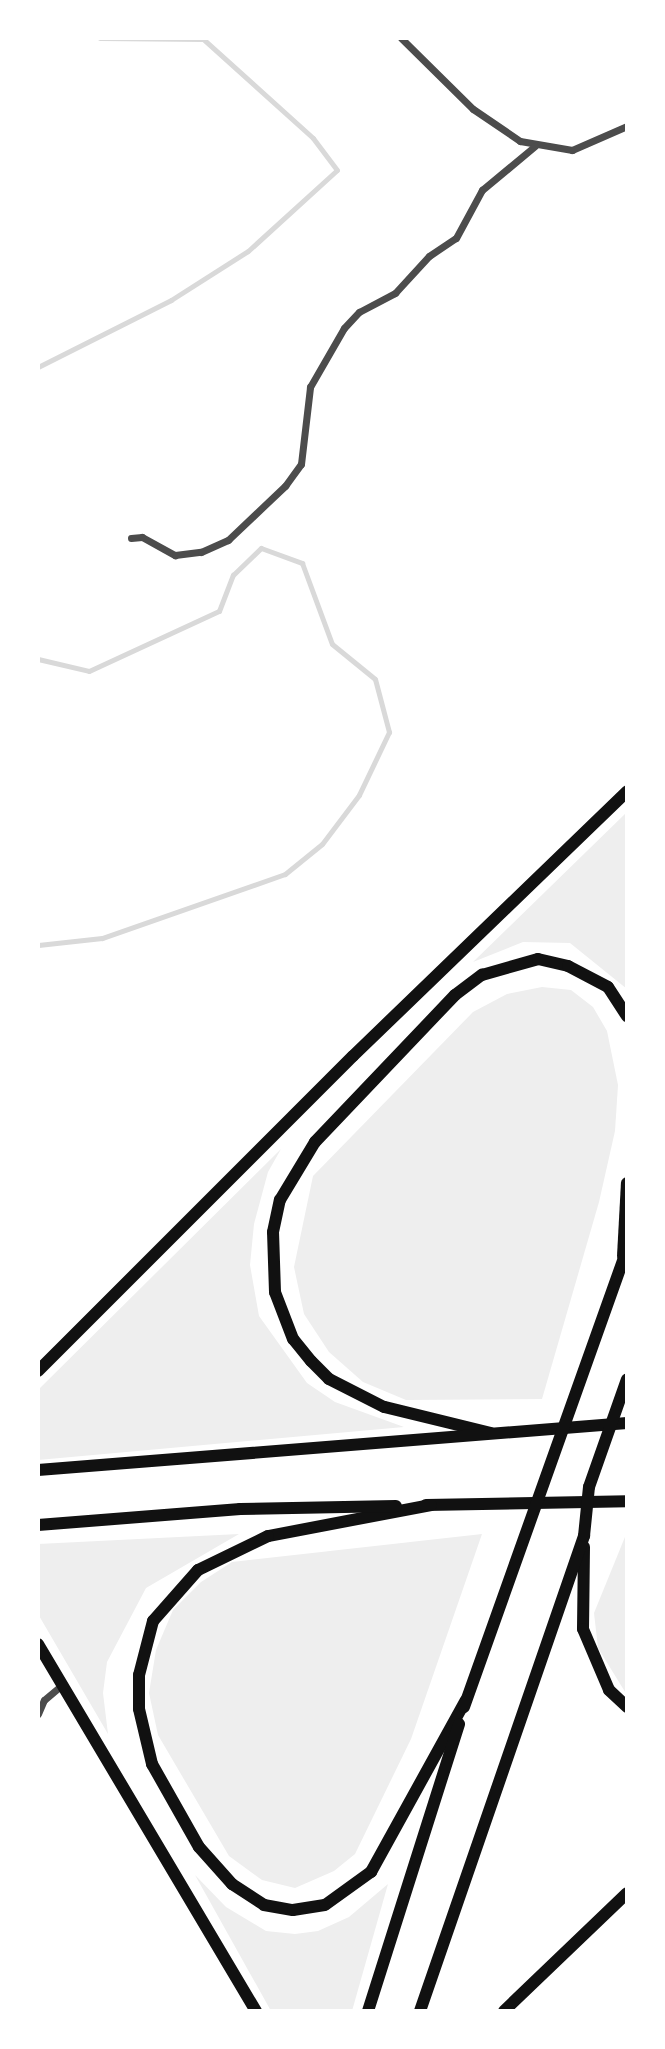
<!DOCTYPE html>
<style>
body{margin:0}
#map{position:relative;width:665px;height:2049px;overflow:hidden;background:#fff;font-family:Poppins,sans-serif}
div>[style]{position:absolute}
.green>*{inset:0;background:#eee}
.stream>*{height:5px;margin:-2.5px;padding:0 2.5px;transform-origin:2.5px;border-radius:2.5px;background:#d9d9d9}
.minor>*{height:7px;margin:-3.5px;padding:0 3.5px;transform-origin:3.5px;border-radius:3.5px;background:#4c4c4c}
.trunk>*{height:12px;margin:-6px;padding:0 6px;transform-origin:6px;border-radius:6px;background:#111}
span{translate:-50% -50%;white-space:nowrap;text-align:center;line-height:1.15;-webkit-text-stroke:8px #fff;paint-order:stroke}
.frame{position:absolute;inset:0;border:40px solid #fff;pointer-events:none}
</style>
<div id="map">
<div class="green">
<i style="clip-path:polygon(627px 812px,627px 989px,570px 943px,523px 942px,473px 962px)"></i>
<i style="clip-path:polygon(542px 987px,571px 990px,593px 1007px,607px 1031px,618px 1085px,615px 1131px,599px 1202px,542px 1399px,406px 1400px,363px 1382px,329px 1352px,304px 1314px,294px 1267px,313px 1176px,473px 1012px,507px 994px)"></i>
<i style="clip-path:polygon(281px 1149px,268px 1172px,254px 1224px,250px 1265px,259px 1316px,307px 1383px,335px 1402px,404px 1427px,38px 1460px,38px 1390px)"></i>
<i style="clip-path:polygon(627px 1532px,627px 1695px,598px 1648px,594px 1613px)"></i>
<i style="clip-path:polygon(239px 1534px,146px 1588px,107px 1662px,103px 1693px,108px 1734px,38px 1614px,38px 1544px)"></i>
<i style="clip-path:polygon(482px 1534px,411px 1739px,355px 1854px,334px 1871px,295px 1888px,262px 1880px,229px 1856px,158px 1735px,149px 1693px,156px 1650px,173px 1610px,201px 1582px,232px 1562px)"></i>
<i style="clip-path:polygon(195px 1875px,226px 1907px,266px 1931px,295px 1934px,318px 1931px,349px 1917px,388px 1884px,352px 2011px,271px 2011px)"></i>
</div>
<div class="stream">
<i style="left:38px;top:367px;width:149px;rotate:-26.7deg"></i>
<i style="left:171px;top:300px;width:91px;rotate:-32.5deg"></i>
<i style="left:248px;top:251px;width:120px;rotate:-42.3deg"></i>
<i style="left:337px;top:170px;width:40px;rotate:-127deg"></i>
<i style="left:313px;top:138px;width:148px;rotate:-138deg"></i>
<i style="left:203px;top:39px;width:103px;rotate:-179.4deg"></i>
<i style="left:38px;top:659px;width:52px;rotate:13.2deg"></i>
<i style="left:89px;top:671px;width:143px;rotate:-24.8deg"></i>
<i style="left:219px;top:611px;width:39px;rotate:-69deg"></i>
<i style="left:233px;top:575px;width:39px;rotate:-44deg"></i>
<i style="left:261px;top:548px;width:44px;rotate:20.1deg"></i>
<i style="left:302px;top:563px;width:86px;rotate:69.7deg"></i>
<i style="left:332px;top:644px;width:55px;rotate:39.1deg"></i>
<i style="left:375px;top:679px;width:55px;rotate:75.2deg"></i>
<i style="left:389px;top:732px;width:70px;rotate:115.5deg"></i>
<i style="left:359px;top:795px;width:61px;rotate:127.1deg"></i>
<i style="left:322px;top:844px;width:48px;rotate:141deg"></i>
<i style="left:285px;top:874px;width:194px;rotate:160.7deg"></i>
<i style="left:102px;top:938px;width:64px;rotate:173.8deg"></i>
</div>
<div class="minor">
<i style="left:401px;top:38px;width:101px;rotate:44.6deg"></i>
<i style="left:473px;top:109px;width:57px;rotate:34.2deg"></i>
<i style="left:520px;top:141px;width:53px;rotate:9.8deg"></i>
<i style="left:572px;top:150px;width:60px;rotate:-23.6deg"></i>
<i style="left:131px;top:538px;width:11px;rotate:-5deg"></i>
<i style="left:142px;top:537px;width:38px;rotate:29deg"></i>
<i style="left:175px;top:555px;width:26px;rotate:-7deg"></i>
<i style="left:201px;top:552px;width:30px;rotate:-24deg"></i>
<i style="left:228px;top:540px;width:79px;rotate:-43.5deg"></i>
<i style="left:285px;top:486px;width:27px;rotate:-54deg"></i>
<i style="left:301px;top:464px;width:78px;rotate:-83.3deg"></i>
<i style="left:310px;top:387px;width:68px;rotate:-60deg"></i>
<i style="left:344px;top:328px;width:22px;rotate:-47deg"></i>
<i style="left:359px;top:312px;width:41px;rotate:-27.8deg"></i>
<i style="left:395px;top:293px;width:50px;rotate:-47.4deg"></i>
<i style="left:429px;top:256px;width:32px;rotate:-34deg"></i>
<i style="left:456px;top:238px;width:55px;rotate:-61.6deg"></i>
<i style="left:482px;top:190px;width:69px;rotate:-39.7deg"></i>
<i style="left:38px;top:1714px;width:15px;rotate:-67deg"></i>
<i style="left:44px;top:1700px;width:25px;rotate:-40deg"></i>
</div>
<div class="trunk">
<i style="left:623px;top:1256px;width:73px;rotate:-86.9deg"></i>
<i style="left:38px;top:1371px;width:445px;rotate:-45deg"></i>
<i style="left:353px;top:1056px;width:381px;rotate:-44deg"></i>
<i style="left:491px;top:1433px;width:110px;rotate:-166.3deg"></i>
<i style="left:384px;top:1407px;width:62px;rotate:-153deg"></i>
<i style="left:329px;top:1379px;width:25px;rotate:-135deg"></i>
<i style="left:311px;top:1361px;width:28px;rotate:-129deg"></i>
<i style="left:293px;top:1339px;width:50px;rotate:-111deg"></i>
<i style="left:275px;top:1292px;width:60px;rotate:-91.9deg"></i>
<i style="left:273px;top:1232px;width:33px;rotate:-78deg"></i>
<i style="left:280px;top:1200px;width:68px;rotate:-58.9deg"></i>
<i style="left:315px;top:1142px;width:203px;rotate:-46.4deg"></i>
<i style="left:455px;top:995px;width:34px;rotate:-37deg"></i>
<i style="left:482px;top:975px;width:58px;rotate:-15.9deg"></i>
<i style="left:538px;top:959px;width:31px;rotate:13deg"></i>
<i style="left:568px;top:966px;width:45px;rotate:27.7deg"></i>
<i style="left:608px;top:987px;width:35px;rotate:57deg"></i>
<i style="left:38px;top:1470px;width:591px;rotate:-4.56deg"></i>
<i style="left:426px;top:1505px;width:201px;rotate:-1.1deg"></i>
<i style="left:431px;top:1505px;width:166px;rotate:169.2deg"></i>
<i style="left:268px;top:1536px;width:78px;rotate:154.1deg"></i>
<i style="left:198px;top:1570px;width:68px;rotate:131.4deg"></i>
<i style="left:153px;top:1621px;width:56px;rotate:104.5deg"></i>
<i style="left:139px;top:1675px;width:34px;rotate:90deg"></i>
<i style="left:139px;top:1709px;width:57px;rotate:76.7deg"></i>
<i style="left:152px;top:1764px;width:95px;rotate:60.5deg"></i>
<i style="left:199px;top:1847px;width:50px;rotate:48.3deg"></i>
<i style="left:232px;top:1884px;width:38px;rotate:33deg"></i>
<i style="left:264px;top:1905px;width:29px;rotate:10deg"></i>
<i style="left:293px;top:1910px;width:32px;rotate:-9deg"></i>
<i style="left:325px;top:1905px;width:57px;rotate:-35.7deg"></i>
<i style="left:371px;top:1872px;width:196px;rotate:-61.1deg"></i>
<i style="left:38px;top:1525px;width:203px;rotate:-4.5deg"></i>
<i style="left:240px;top:1509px;width:156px;rotate:-1.1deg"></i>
<i style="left:584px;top:1547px;width:82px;rotate:90.7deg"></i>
<i style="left:583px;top:1629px;width:66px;rotate:66.9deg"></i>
<i style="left:609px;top:1690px;width:25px;rotate:43deg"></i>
<i style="left:38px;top:1644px;width:427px;rotate:59.3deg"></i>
<i style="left:464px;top:1707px;width:487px;rotate:-70.4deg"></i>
<i style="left:368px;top:2011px;width:301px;rotate:-72.4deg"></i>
<i style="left:420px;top:2011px;width:503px;rotate:-70.95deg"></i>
<i style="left:584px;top:1536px;width:49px;rotate:-84.2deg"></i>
<i style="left:589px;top:1487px;width:114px;rotate:-70.6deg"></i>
<i style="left:504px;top:2011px;width:170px;rotate:-43.8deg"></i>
</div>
<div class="frame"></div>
</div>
